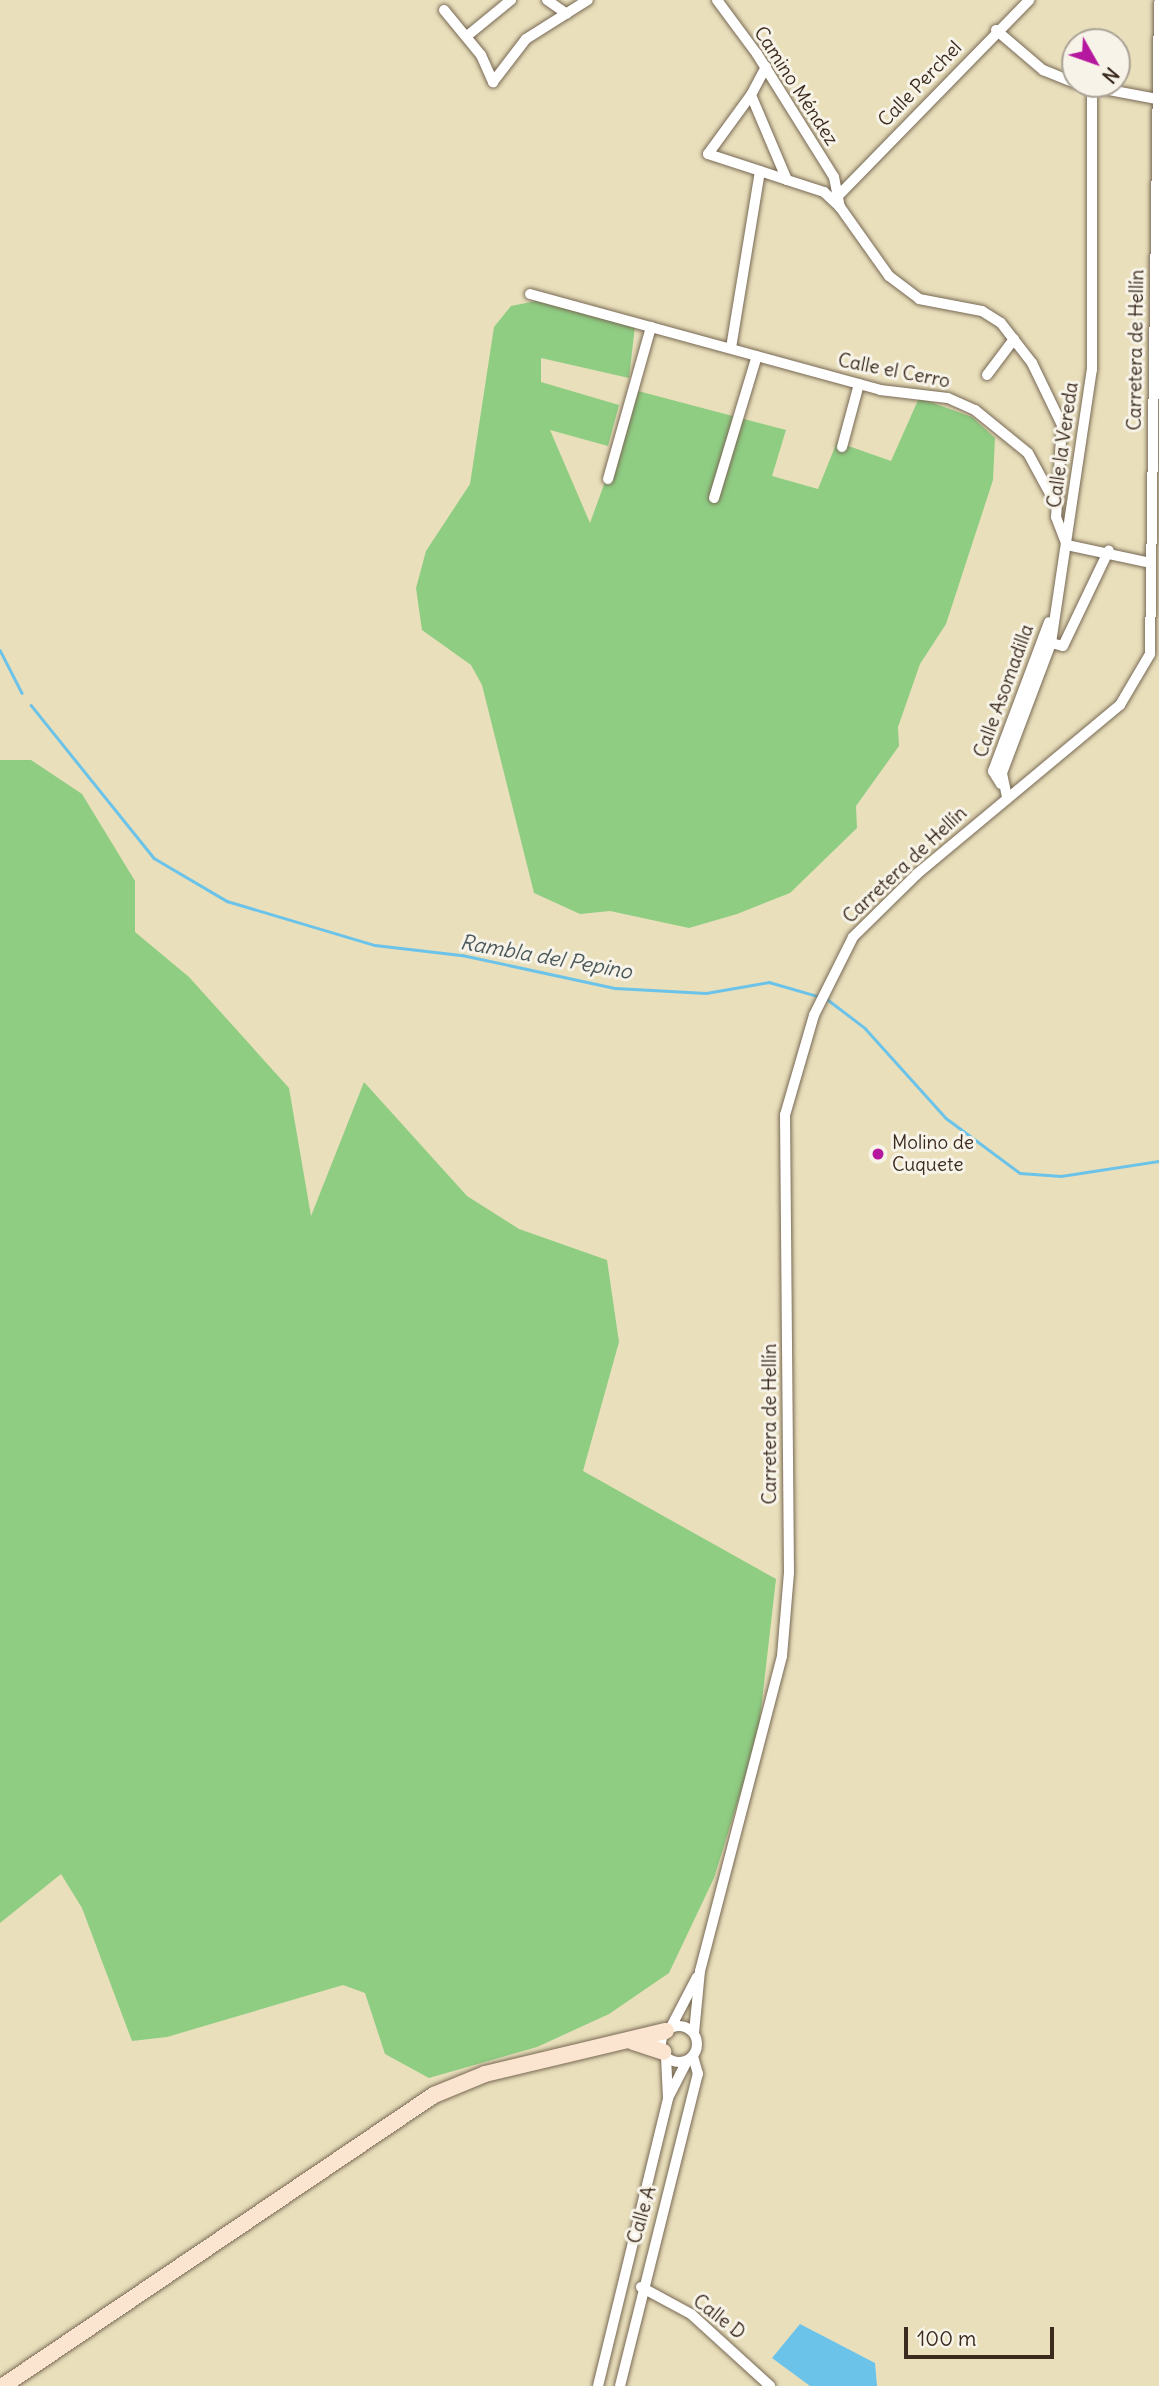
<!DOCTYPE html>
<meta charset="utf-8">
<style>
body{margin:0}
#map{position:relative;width:1159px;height:2386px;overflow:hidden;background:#e9dfbb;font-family:Delius,sans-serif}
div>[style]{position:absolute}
.green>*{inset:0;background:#8fcd83}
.water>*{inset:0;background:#6cc3e9}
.stream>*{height:2.5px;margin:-1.25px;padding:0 1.25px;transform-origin:1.25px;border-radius:1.25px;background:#6cc3e9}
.roads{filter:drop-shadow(0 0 2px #786955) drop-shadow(0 0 2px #786955)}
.street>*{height:10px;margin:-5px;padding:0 5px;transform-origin:5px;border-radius:5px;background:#fff}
.street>.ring{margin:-5px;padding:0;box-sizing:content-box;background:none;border:10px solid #fff;border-radius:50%}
.secondary>*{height:16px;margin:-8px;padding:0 8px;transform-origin:8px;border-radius:8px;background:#fce5d0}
.dots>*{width:19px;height:19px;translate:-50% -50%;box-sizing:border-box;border:4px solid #f7f3e8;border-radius:50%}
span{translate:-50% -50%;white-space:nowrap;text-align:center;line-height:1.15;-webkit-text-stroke:6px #f7f3e8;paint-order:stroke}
.street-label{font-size:19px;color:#3b2a1e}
.poi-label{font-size:19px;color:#3b2a1e}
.left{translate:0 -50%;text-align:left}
.water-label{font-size:21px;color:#4a585b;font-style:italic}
.north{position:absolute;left:1061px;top:28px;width:70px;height:70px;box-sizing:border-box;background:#f7f3e8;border:2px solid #aca397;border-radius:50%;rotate:130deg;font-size:19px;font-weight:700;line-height:28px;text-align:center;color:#3b2a1e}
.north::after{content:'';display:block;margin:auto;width:24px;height:32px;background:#b5179e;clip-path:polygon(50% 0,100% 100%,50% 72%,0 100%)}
.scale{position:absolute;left:904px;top:2327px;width:150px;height:32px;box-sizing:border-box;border:4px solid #3b2a1e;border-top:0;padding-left:9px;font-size:21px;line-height:24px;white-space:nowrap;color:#3b2a1e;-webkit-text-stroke:5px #f7f3e8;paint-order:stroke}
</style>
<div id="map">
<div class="green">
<i style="clip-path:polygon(536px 301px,635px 326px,629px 378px,541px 358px,541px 382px,619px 405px,608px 446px,550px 430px,590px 523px,638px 391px,786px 430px,772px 476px,818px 489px,837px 442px,891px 461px,919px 398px,972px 417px,995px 438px,993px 480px,946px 624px,920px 664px,898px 727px,899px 746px,856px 806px,857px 828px,790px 893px,737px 914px,689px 928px,610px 911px,580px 914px,534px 893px,482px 685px,471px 665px,422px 630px,416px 588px,426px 551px,470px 484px,494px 327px,511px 306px)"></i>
<i style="clip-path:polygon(0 760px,31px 760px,82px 794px,135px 881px,135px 932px,189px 977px,289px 1088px,311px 1216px,364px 1082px,467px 1196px,519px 1229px,607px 1260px,619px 1342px,583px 1471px,776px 1579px,758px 1736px,714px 1878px,669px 1973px,609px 2014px,537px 2047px,429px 2078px,385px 2054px,365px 1993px,343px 1985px,167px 2037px,132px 2041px,82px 1908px,61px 1874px,0 1923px)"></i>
</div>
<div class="water">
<i style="clip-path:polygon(800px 2324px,875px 2363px,877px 2386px,810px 2386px,772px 2358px)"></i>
</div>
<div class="stream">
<i style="left:0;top:650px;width:48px;rotate:62.9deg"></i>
<i style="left:31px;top:705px;width:196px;rotate:51.2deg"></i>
<i style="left:154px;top:858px;width:85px;rotate:30.5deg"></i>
<i style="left:227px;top:901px;width:154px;rotate:16.6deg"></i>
<i style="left:375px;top:945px;width:88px;rotate:6.6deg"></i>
<i style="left:462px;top:955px;width:157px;rotate:12.2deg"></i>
<i style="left:615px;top:988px;width:91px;rotate:3.1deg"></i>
<i style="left:706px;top:993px;width:64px;rotate:-9.9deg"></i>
<i style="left:769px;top:982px;width:54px;rotate:16.1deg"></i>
<i style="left:827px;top:999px;width:48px;rotate:37.3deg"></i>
<i style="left:865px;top:1028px;width:121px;rotate:48deg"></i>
<i style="left:946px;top:1118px;width:92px;rotate:36.6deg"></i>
<i style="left:1020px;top:1173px;width:41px;rotate:4.2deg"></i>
<i style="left:1061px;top:1176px;width:99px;rotate:-8.7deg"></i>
</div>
<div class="roads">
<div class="street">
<i style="left:547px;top:0;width:24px;rotate:35deg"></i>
<i style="left:717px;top:0;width:67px;rotate:53.5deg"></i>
<i style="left:757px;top:54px;width:145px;rotate:58deg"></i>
<i style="left:834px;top:177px;width:31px;rotate:79deg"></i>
<i style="left:840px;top:207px;width:85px;rotate:54.6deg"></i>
<i style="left:889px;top:276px;width:38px;rotate:37deg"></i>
<i style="left:919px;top:299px;width:64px;rotate:10.8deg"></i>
<i style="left:982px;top:311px;width:22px;rotate:32deg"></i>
<i style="left:1001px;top:323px;width:51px;rotate:52.2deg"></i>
<i style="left:1032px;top:363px;width:69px;rotate:64.2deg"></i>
<i style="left:1062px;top:425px;width:92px;rotate:93.7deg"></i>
<i style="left:1056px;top:517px;width:30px;rotate:69deg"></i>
<i style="left:1067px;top:545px;width:85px;rotate:12.2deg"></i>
<i style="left:444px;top:10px;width:58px;rotate:50.6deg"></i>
<i style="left:481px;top:55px;width:30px;rotate:66deg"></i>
<i style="left:996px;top:30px;width:62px;rotate:40.4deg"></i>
<i style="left:1043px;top:70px;width:35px;rotate:22deg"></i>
<i style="left:467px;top:36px;width:57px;rotate:-39.3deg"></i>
<i style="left:1091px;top:38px;width:4px;rotate:63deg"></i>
<i style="left:493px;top:82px;width:54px;rotate:-52.5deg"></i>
<i style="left:526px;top:39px;width:73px;rotate:-32.2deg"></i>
<i style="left:1088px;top:86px;width:70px;rotate:10.7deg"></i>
<i style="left:751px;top:95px;width:32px;rotate:-62deg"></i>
<i style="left:787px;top:180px;width:92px;rotate:-113deg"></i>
<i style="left:751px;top:95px;width:73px;rotate:126.1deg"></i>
<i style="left:708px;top:154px;width:55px;rotate:18.1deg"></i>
<i style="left:760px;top:171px;width:28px;rotate:18deg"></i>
<i style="left:787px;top:180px;width:39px;rotate:18deg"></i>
<i style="left:824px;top:192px;width:22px;rotate:43deg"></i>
<i style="left:840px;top:194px;width:271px;rotate:-45.7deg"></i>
<i style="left:530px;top:294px;width:363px;rotate:15.3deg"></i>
<i style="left:880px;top:390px;width:68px;rotate:6.7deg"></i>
<i style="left:948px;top:398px;width:30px;rotate:24deg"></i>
<i style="left:975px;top:410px;width:68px;rotate:39.1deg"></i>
<i style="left:1028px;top:453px;width:55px;rotate:61.6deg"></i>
<i style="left:731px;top:348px;width:179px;rotate:-80.7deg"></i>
<i style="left:987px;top:375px;width:45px;rotate:-53.1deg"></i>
<i style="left:842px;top:447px;width:65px;rotate:-74.9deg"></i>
<i style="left:608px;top:479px;width:158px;rotate:-74.2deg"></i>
<i style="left:714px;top:498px;width:148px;rotate:-73.2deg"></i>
<i style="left:1051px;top:643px;width:12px;rotate:14deg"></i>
<i style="left:1063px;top:646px;width:106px;rotate:-64.4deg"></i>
<i style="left:1001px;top:784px;width:15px;rotate:-122deg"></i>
<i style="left:993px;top:771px;width:159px;rotate:-69.4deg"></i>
<i style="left:1007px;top:797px;width:25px;rotate:-102deg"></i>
<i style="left:1002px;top:773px;width:139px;rotate:-69.3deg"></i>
<i style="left:1051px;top:643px;width:276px;rotate:-81.5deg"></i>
<i style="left:1092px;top:370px;width:283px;rotate:-90deg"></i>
<i class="ring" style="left:661px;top:2026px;width:26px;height:26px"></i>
<i style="left:671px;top:2027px;width:56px;rotate:-62.5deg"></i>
<i style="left:694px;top:2033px;width:62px;rotate:-84.5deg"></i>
<i style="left:700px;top:1971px;width:325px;rotate:-75.4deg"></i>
<i style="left:782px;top:1656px;width:83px;rotate:-85.2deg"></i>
<i style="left:789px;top:1573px;width:458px;rotate:-90.5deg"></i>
<i style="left:785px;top:1115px;width:104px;rotate:-73.8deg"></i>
<i style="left:814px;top:1015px;width:87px;rotate:-63.4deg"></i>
<i style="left:853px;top:937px;width:90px;rotate:-44.5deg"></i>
<i style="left:917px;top:874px;width:264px;rotate:-39.8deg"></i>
<i style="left:1120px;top:705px;width:59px;rotate:-59.5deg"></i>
<i style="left:1150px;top:654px;width:651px;rotate:-89.21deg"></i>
<i style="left:666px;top:2057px;width:41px;rotate:87.2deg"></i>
<i style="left:641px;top:2287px;width:57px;rotate:28.4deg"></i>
<i style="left:691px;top:2314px;width:107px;rotate:42.3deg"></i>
<i style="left:598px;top:2386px;width:296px;rotate:-76.3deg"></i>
<i style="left:668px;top:2098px;width:42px;rotate:-62.8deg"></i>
<i style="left:620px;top:2386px;width:322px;rotate:-76deg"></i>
<i style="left:698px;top:2074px;width:19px;rotate:-106deg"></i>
</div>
<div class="secondary">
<i style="left:633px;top:2042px;width:32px;rotate:18deg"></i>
<i style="left:3px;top:2386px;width:520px;rotate:-34.03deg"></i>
<i style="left:434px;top:2095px;width:55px;rotate:-22.4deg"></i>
<i style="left:485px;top:2074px;width:186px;rotate:-13.4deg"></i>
</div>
</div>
<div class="dots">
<i style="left:878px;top:1154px;background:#b5179e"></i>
</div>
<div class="street-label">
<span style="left:920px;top:84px;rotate:-46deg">Calle Perchel</span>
<span style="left:796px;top:86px;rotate:57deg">Camino Méndez</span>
<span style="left:1136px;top:350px;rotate:-89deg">Carretera de Hellín</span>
<span style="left:894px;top:371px;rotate:11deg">Calle el Cerro</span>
<span style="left:1063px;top:445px;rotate:-82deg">Calle la Vereda</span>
<span style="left:1004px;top:691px;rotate:-70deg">Calle Asomadilla</span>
<span style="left:905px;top:865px;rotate:-43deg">Carretera de Hellín</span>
<span style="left:770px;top:1424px;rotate:-90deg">Carretera de Hellín</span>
<span style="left:642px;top:2215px;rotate:-74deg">Calle A</span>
<span style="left:719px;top:2317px;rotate:38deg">Calle D</span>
</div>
<div class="poi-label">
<span class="left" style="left:892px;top:1154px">Molino de<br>Cuquete</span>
</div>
<div class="water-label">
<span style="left:546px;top:957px;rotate:10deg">Rambla del Pepino</span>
</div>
<div class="north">N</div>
<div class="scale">100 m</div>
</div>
